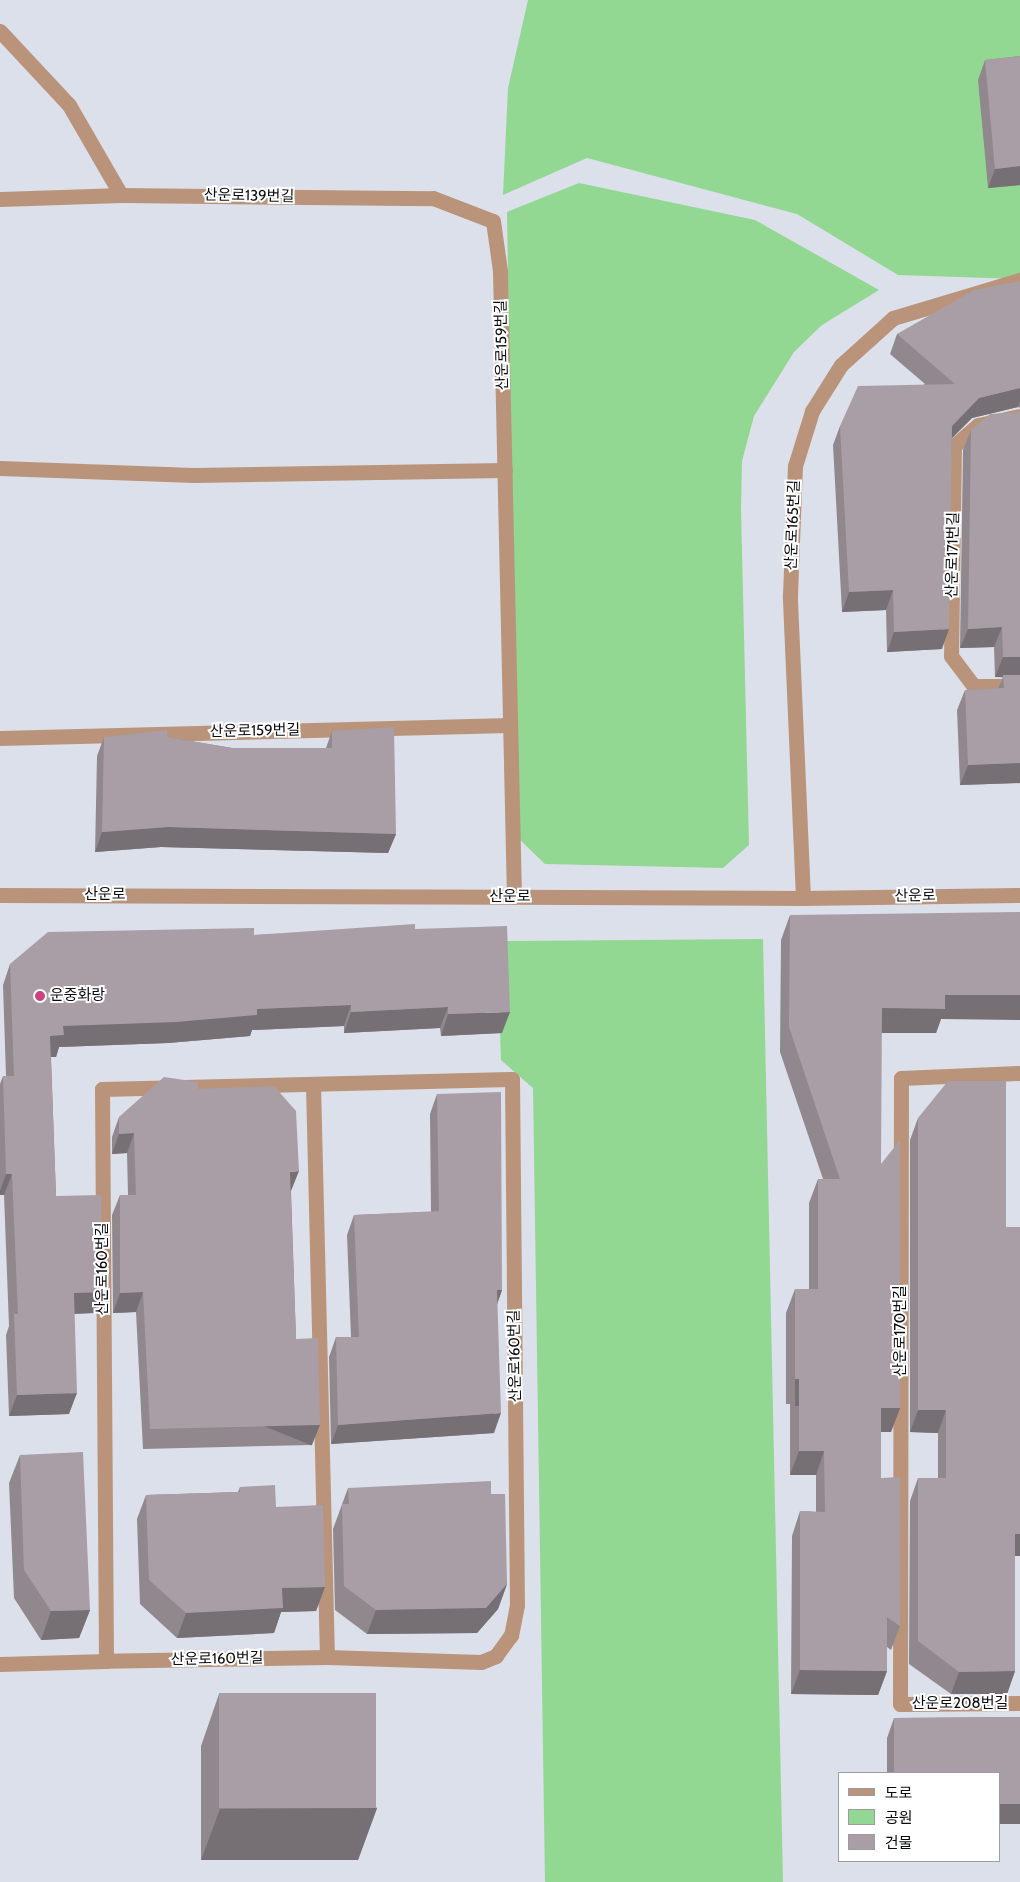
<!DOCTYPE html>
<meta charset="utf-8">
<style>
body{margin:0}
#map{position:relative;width:1020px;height:1882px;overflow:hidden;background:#dce0eb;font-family:Cabin,"Noto Sans KR",sans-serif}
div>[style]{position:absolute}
.green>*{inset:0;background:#92d792}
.lane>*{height:15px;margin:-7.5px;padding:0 7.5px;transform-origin:7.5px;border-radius:7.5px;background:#b9947a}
.street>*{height:15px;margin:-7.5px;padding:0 7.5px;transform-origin:7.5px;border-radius:7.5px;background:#b9947a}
.wall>*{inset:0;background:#91888e}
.shaded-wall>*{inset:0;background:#766f74;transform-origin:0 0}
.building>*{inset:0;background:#a99ea5;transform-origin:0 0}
.dots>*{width:14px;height:14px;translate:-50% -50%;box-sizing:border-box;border:2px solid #fff;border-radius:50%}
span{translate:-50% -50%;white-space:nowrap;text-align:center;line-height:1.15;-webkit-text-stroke:4px #fff;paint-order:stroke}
.street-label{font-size:15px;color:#0a0b0f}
.poi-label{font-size:15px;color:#0a0b0f}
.left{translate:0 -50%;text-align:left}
.legend{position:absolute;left:838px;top:1772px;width:162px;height:90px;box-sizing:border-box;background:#fff;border:1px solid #9d9d9f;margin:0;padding:6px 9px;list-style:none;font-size:15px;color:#0a0b0f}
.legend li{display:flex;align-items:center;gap:10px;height:25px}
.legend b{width:25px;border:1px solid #9d9d9f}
</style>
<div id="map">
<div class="green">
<i style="clip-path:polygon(528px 0,1020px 0,1020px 279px,898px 275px,797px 214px,587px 158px,503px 195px,508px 88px)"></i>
<i style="clip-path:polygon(579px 183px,755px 220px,879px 290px,822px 325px,794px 352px,754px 416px,742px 461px,741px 509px,749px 845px,723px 868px,545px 864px,517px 837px,507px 212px)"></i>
<i style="clip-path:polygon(763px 939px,783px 1882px,545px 1882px,533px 1088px,501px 1060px,497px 941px)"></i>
</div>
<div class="lane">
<i style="left:0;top:31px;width:101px;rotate:47deg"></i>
<i style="left:69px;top:105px;width:104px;rotate:60deg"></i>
<i style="left:0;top:199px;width:121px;rotate:-1.9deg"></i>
<i style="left:121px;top:195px;width:312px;rotate:0.6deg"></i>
<i style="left:433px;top:198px;width:64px;rotate:21deg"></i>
<i style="left:493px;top:221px;width:50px;rotate:82deg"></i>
<i style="left:500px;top:271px;width:626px;rotate:88.72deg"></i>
<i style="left:0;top:468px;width:194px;rotate:2.1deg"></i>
<i style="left:194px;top:475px;width:311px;rotate:-0.9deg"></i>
<i style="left:0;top:738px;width:510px;rotate:-1.46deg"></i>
<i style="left:803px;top:898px;width:303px;rotate:-92.5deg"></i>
<i style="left:790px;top:595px;width:129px;rotate:-87.8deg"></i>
<i style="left:795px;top:466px;width:58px;rotate:-72.8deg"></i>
<i style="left:812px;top:411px;width:54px;rotate:-57.8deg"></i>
<i style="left:841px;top:365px;width:70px;rotate:-42.1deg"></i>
<i style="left:893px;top:318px;width:133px;rotate:-16.7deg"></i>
<i style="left:512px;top:1079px;width:526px;rotate:89.46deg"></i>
<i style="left:517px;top:1605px;width:31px;rotate:101deg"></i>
<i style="left:511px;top:1635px;width:26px;rotate:126deg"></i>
<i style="left:496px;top:1656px;width:16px;rotate:158deg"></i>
<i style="left:481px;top:1662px;width:154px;rotate:-178.1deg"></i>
<i style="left:327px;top:1657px;width:221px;rotate:179deg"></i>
<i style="left:106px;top:1661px;width:572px;rotate:-90.4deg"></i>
<i style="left:102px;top:1089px;width:410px;rotate:-1.4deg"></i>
<i style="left:313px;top:1085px;width:572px;rotate:88.6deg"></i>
<i style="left:0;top:1664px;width:106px;rotate:-1.6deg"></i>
<i style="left:900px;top:1704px;width:626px;rotate:-89.91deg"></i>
<i style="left:901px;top:1078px;width:119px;rotate:-2.4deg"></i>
</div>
<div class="street">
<i style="left:1020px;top:416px;width:43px;rotate:167.9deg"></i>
<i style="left:978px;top:425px;width:32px;rotate:139deg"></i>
<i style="left:954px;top:446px;width:210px;rotate:90.8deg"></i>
<i style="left:951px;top:656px;width:38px;rotate:53deg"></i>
<i style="left:974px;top:686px;width:46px"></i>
<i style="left:0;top:895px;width:803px;rotate:0.21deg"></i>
<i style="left:803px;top:898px;width:217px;rotate:-0.8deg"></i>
<i style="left:900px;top:1704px;width:120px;rotate:-0.5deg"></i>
</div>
<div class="wall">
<i style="clip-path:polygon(1020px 56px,1020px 185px,988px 188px,978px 80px,985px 60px)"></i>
<i style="clip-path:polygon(1020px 281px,1020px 408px,1018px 407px,972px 418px,952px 438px,942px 649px,887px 652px,886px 610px,842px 612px,833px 445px,840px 426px,925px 384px,890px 354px,897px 334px)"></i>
<i style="clip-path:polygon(1020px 412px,1020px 783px,960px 785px,957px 710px,965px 690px,998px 689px,1003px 677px,995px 677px,994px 647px,960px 648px,963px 450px,971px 430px)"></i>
<i style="clip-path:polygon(332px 731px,396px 834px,388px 853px,161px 847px,95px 852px,97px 756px,104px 737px,167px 737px,232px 748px,326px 748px)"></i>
<i style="clip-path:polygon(790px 915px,941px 1019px,936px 1033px,881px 1033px,881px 1164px,900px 1408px,891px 1432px,881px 1432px,881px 1478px,900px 1626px,891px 1650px,887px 1647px,887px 1671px,878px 1695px,791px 1694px,792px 1536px,800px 1511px,816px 1512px,816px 1475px,790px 1475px,790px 1404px,786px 1404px,786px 1313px,795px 1289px,809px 1289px,809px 1203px,818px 1179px,823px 1179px,780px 1052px,781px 940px)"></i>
<i style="clip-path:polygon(415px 929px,502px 1033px,441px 1036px,440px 1028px,344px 1033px,344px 1026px,252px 1030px,250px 1036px,168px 1043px,59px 1047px,56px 1057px,51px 1057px,56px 1196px,102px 1292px,94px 1313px,74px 1314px,69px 1414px,9px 1416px,6px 1335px,9px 1326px,4px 1195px,0 1195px,0 1084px,3px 1076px,6px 1076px,3px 985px,10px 964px,254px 935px)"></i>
<i style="clip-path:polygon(198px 1089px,291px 1191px,296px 1339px,312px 1445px,143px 1449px,136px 1312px,113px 1313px,112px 1215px,120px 1195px,128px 1195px,127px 1153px,112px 1154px,112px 1137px,119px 1117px)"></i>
<i style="clip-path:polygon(437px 1094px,502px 1290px,497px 1304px,494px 1433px,331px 1444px,329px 1357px,336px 1337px,351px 1337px,347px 1235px,354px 1215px,431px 1212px,430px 1114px)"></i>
<i style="clip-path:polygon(918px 1118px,1006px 1227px,1020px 1227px,1020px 1556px,1015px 1556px,1015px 1671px,1007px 1694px,951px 1694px,909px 1664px,910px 1501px,918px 1478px,938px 1478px,938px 1433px,910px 1432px,910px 1140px)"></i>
<i style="clip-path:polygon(20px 1455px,90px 1610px,79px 1638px,41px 1640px,14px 1598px,9px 1483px)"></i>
<i style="clip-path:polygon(240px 1487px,276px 1507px,325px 1587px,316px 1611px,281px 1612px,274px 1633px,177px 1638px,140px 1604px,137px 1519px,146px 1495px,238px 1492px)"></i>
<i style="clip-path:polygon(348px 1488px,491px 1494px,507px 1584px,498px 1609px,477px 1633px,367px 1634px,335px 1610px,333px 1529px)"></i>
<i style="clip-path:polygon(219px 1694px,377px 1808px,358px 1860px,201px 1860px,201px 1746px)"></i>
<i style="clip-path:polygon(1020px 1717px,1020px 1823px,999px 1824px,999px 1773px,887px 1773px,887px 1738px,894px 1718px)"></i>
</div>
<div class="shaded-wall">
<i style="clip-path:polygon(1020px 166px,1020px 185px,988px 188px,995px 169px)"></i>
<i style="clip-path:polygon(1020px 388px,1020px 401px,1018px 407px,972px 418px,945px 445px,952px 426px,979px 398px)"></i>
<i style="clip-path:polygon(893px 590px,886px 610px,842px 612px,849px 592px)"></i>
<i style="clip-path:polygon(1002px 627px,994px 647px,960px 648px,968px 629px)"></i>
<i style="clip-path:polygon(949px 629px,942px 649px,887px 652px,894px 632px)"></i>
<i style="clip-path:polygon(1003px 657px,1020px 657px,1020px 678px,995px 677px)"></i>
<i style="clip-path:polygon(1020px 763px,1020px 783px,960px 785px,968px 765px)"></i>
<i style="clip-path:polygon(168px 827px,396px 834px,388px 853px,161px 847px,95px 852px,102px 832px)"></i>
<i style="clip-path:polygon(945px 995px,1020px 995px,1020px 1020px,941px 1019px,936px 1033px,873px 1033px,882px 1008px)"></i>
<i style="clip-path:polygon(351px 1005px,344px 1026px,252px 1030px,250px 1036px,168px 1043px,59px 1047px,56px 1057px,42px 1057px,50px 1036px,63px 1026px,257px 1009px)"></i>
<i style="clip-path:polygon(448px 1007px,440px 1028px,344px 1033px,351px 1012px)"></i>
<i style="clip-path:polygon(510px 1012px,502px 1033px,441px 1036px,448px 1014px)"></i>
<i style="clip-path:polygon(134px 1133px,127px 1153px,112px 1154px,119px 1134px)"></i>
<i style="clip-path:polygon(299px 1171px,291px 1191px,283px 1192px,290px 1172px)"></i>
<i style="clip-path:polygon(6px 1174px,12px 1174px,4px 1195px,0 1195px,0 1191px)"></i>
<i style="clip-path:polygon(497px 1290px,502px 1290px,495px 1310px)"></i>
<i style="clip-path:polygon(102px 1292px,94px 1313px,66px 1314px,74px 1293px)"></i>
<i style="clip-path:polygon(143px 1292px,136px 1312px,113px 1313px,120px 1293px)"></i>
<i style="left:795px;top:1379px;width:4px;height:27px"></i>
<i style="clip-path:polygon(77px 1393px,69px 1414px,9px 1416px,17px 1395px)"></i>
<i style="clip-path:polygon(881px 1408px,900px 1408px,891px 1432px,872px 1432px)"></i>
<i style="clip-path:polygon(918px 1410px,946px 1410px,938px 1433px,910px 1432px)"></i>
<i style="clip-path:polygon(501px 1413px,494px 1433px,331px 1444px,338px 1425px)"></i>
<i style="left:320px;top:1425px;width:22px;height:170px;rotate:112deg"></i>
<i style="clip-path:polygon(799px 1451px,824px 1451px,816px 1475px,790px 1475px)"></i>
<i style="clip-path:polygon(1015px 1534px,1020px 1534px,1020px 1556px,1007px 1556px)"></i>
<i style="clip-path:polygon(507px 1584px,498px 1609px,477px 1633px,367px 1634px,376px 1610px)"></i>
<i style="clip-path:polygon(325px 1587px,316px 1611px,281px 1612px,274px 1633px,177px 1638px,186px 1613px,282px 1588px)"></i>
<i style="clip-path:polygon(90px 1610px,79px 1638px,41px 1640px,51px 1611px)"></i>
<i style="clip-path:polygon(800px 1670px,887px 1671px,878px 1695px,791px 1694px)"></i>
<i style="clip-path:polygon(1015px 1671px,1007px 1694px,951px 1694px,959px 1672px)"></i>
<i style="left:999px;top:1804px;width:21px;height:20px"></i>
<i style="clip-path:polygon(377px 1808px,358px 1860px,201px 1860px,220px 1809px)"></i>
</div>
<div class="building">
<i style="clip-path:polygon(1020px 56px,1020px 166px,995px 169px,985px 60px)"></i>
<i style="clip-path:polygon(1020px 281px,1020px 388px,979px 398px,952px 426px,949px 629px,894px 632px,893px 590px,849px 592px,840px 426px,858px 386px,955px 384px,897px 334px,974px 290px)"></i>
<i style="clip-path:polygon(1020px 412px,1020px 657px,1003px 657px,1002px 627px,968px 629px,971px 430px,990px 414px)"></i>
<i style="clip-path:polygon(1003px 675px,1020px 675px,1020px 763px,968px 765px,965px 690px,1004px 688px)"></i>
<i style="clip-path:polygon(394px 727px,396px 834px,168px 827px,102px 832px,104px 737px,167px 730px,167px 737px,232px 748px,332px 748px,332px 731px)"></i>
<i style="clip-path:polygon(1020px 912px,1020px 995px,945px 995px,945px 1009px,882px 1008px,881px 1164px,900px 1140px,900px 1408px,881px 1408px,881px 1478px,900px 1477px,900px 1626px,887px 1617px,887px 1671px,800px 1670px,800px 1511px,825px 1512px,824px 1451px,799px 1451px,799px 1379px,795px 1379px,795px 1289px,818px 1289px,818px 1179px,840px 1179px,789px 1027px,790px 915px)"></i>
<i style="clip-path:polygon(415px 924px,415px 929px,507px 926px,510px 1012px,448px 1014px,448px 1007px,351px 1012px,351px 1005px,257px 1009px,257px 1015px,176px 1022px,63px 1026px,64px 1035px,50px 1036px,56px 1196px,101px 1195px,102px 1292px,74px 1293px,77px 1393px,17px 1395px,14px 1314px,18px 1314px,12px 1174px,6px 1174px,3px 1076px,14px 1076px,10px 964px,48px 932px,254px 928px,254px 935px)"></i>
<i style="clip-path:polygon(164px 1077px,198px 1082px,198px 1089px,274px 1086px,296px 1111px,299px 1171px,290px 1172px,296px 1339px,318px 1338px,320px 1425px,150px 1429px,143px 1292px,120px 1293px,120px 1195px,136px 1195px,134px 1133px,119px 1134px,119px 1117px)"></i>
<i style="clip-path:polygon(948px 1081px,1006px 1081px,1006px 1227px,1020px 1227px,1020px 1534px,1015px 1534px,1015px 1671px,959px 1672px,918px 1641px,918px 1478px,946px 1478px,946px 1410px,918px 1410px,918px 1118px)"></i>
<i style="clip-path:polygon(501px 1092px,502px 1290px,497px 1290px,501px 1413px,338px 1425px,336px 1337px,359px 1337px,354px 1215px,439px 1211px,437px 1094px)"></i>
<i style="clip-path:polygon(83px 1452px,90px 1610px,51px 1611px,24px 1570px,20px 1455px)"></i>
<i style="clip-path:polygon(491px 1481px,491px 1494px,505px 1494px,507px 1584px,486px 1608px,376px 1610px,344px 1586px,342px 1504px,349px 1504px,348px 1488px)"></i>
<i style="clip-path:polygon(275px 1485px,276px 1507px,323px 1505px,325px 1587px,282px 1588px,283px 1608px,186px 1613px,149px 1580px,146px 1495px,240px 1492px,240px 1487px)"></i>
<i style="left:376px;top:1693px;width:115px;height:157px;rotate:90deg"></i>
<i style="clip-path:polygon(1020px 1717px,1020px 1804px,999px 1804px,999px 1773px,894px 1773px,894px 1718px)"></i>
</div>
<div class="dots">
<i style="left:40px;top:996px;background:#ca4380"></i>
</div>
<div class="street-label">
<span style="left:249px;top:196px;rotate:1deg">산운로139번길</span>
<span style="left:502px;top:345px;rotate:-91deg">산운로159번길</span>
<span style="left:793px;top:525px;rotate:-88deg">산운로165번길</span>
<span style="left:953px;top:555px;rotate:-89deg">산운로171번길</span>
<span style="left:255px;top:731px;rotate:-1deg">산운로159번길</span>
<span style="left:105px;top:895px">산운로</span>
<span style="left:915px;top:896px;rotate:-1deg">산운로</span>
<span style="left:510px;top:897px">산운로</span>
<span style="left:103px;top:1269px;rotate:-90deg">산운로160번길</span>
<span style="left:901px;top:1331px;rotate:-90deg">산운로170번길</span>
<span style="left:515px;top:1356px;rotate:-91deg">산운로160번길</span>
<span style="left:217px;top:1659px;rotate:-1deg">산운로160번길</span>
<span style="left:960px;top:1704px">산운로208번길</span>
</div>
<div class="poi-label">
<span class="left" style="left:50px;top:996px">운중화랑</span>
</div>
<ul class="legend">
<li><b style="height:6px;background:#b9947a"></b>도로</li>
<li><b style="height:14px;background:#92d792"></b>공원</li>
<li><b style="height:14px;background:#a99ea5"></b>건물</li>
</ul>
</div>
